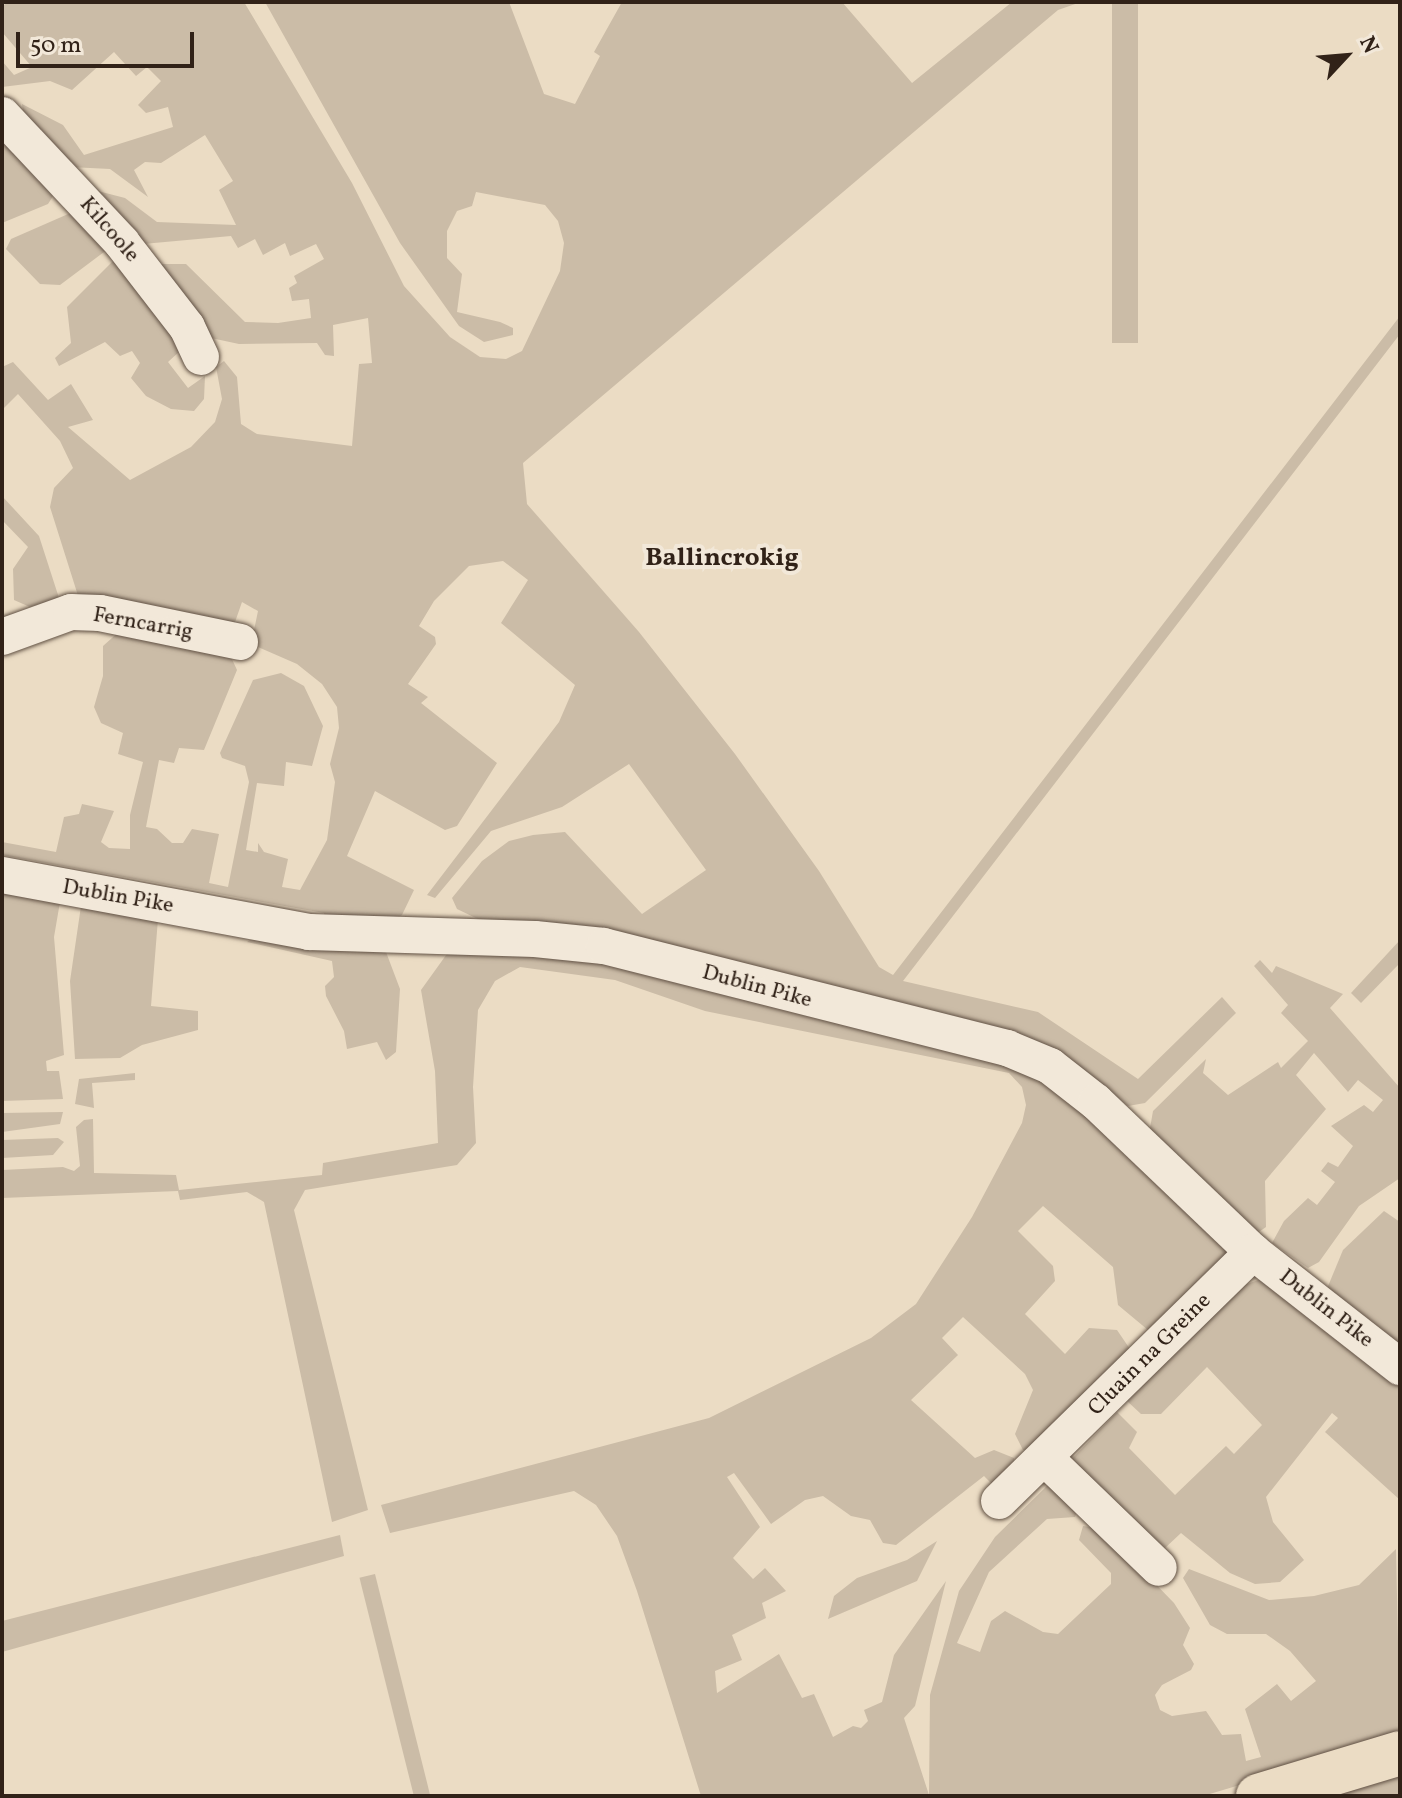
<!DOCTYPE html>
<style>
body{margin:0}
#map{position:relative;width:1402px;height:1798px;overflow:hidden;background:#ebdcc4;font-family:Vollkorn,serif}
div>[style]{position:absolute}
.green>*{inset:0;background:#cbbca7;transform-origin:0 0}
.roads{filter:drop-shadow(0 0 2px #605043) drop-shadow(0 0 2px #605043)}
.minor>*{height:36px;margin:-18px;padding:0 18px;transform-origin:18px;border-radius:18px;background:#f2e8d9}
.major>*{height:44px;margin:-22px;padding:0 22px;transform-origin:22px;border-radius:22px;background:#ebdcc4}
span{translate:-50% -50%;white-space:nowrap;text-align:center;line-height:1.15;-webkit-text-stroke:8px #f2e8d9;paint-order:stroke}
.street-label{font-size:22px;color:#312218}
.quarter-label{font-size:26px;color:#312218;font-weight:700}
.frame{position:absolute;inset:0;border:4px solid #312218;pointer-events:none}
.north{position:absolute;left:1306px;top:16px;width:80px;height:80px;-webkit-text-stroke:6px #f2e8d9;paint-order:stroke;rotate:64deg;font-size:22px;font-weight:700;line-height:32px;text-align:center;color:#312218}
.north::after{content:'';display:block;margin:auto;width:28px;height:36px;background:#312218;clip-path:polygon(50% 0,100% 100%,50% 72%,0 100%)}
.scale{position:absolute;left:16px;top:32px;width:178px;height:36px;box-sizing:border-box;border:4px solid #312218;border-top:0;padding-left:10px;font-size:24px;line-height:28px;white-space:nowrap;color:#312218;-webkit-text-stroke:6px #f2e8d9;paint-order:stroke}
</style>
<div id="map">
<div class="green">
<i style="clip-path:polygon(9px 2px,244px 2px,352px 183px,404px 286px,450px 337px,480px 357px,506px 359px,522px 351px,560px 271px,564px 243px,558px 221px,545px 205px,476px 192px,472px 206px,457px 211px,447px 231px,447px 258px,462px 274px,457px 312px,500px 322px,513px 328px,513px 335px,484px 342px,459px 326px,400px 243px,265px 2px,509px 2px,544px 94px,575px 104px,600px 56px,594px 52px,622px 2px,842px 2px,912px 83px,1012px 2px,1081px 2px,1058px 10px,523px 463px,527px 504px,639px 632px,735px 754px,819px 871px,879px 967px,893px 975px,1400px 316px,1400px 334px,903px 981px,1038px 1012px,1138px 1079px,1222px 997px,1236px 1013px,1145px 1103px,1128px 1106px,1089px 1075px,480px 920px,457px 909px,452px 898px,482px 861px,509px 841px,533px 835px,565px 832px,642px 914px,706px 870px,629px 764px,562px 807px,491px 831px,435px 898px,427px 895px,559px 722px,575px 685px,501px 623px,528px 580px,503px 561px,469px 566px,434px 601px,419px 626px,435px 637px,436px 644px,408px 684px,428px 697px,421px 703px,497px 763px,457px 826px,445px 830px,375px 791px,347px 856px,414px 890px,402px 915px,387px 924px,325px 921px,324px 913px,2px 855px,2px 842px,56px 852px,64px 817px,79px 814px,82px 804px,114px 811px,101px 842px,109px 848px,130px 849px,130px 815px,143px 762px,118px 754px,123px 733px,101px 723px,94px 707px,103px 676px,103px 646px,122px 629px,231px 657px,237px 670px,204px 750px,179px 748px,174px 763px,159px 760px,146px 827px,157px 829px,172px 843px,183px 843px,192px 829px,219px 834px,209px 883px,228px 887px,249px 782px,245px 766px,222px 758px,220px 753px,253px 680px,281px 673px,304px 686px,323px 726px,312px 766px,286px 762px,284px 786px,257px 783px,246px 850px,258px 852px,258px 843px,264px 852px,288px 859px,282px 887px,300px 890px,327px 840px,335px 782px,330px 764px,339px 728px,337px 707px,322px 684px,297px 664px,258px 647px,253px 635px,258px 611px,242px 602px,234px 625px,80px 602px,50px 507px,54px 488px,73px 468px,60px 441px,18px 394px,2px 410px,2px 367px,13px 362px,48px 400px,71px 384px,93px 420px,68px 427px,130px 480px,191px 447px,215px 422px,222px 399px,216px 367px,224px 361px,237px 377px,241px 424px,257px 434px,352px 446px,359px 364px,372px 363px,368px 318px,333px 325px,334px 356px,325px 355px,317px 343px,239px 344px,211px 338px,159px 268px,161px 264px,186px 264px,245px 322px,278px 323px,311px 318px,309px 299px,292px 301px,289px 288px,297px 283px,294px 276px,324px 259px,316px 244px,290px 256px,285px 243px,263px 255px,255px 239px,238px 248px,231px 236px,143px 244px,94px 190px,125px 198px,157px 222px,236px 225px,219px 190px,233px 181px,205px 135px,161px 163px,145px 162px,134px 170px,148px 197px,110px 169px,70px 167px,24px 119px,22px 104px,63px 125px,84px 155px,173px 127px,168px 107px,146px 113px,138px 105px,161px 81px,147px 67px,136px 76px,114px 52px,72px 90px,50px 81px,2px 87px,2px 61px,14px 75px,32px 67px,2px 32px,2px 6px)"></i>
<i style="left:1112px;top:2px;width:26px;height:341px"></i>
<i style="clip-path:polygon(2px 134px,55px 193px,48px 204px,2px 223px)"></i>
<i style="clip-path:polygon(75px 211px,108px 249px,60px 285px,40px 284px,6px 249px,11px 239px)"></i>
<i style="clip-path:polygon(116px 258px,168px 328px,180px 351px,168px 362px,188px 388px,205px 376px,204px 399px,194px 411px,171px 409px,146px 396px,131px 378px,140px 363px,132px 351px,120px 356px,105px 342px,59px 366px,55px 358px,71px 343px,67px 307px)"></i>
<i style="clip-path:polygon(2px 496px,39px 536px,59px 598px,30px 607px,14px 600px,13px 569px,28px 547px,2px 520px)"></i>
<i style="clip-path:polygon(2px 888px,60px 902px,54px 937px,64px 1055px,46px 1061px,47px 1071px,59px 1071px,63px 1099px,2px 1101px)"></i>
<i style="clip-path:polygon(81px 906px,158px 919px,151px 1006px,198px 1011px,198px 1030px,142px 1045px,120px 1058px,75px 1059px,70px 981px)"></i>
<i style="clip-path:polygon(253px 938px,386px 952px,400px 989px,396px 1052px,386px 1060px,377px 1042px,347px 1049px,344px 1031px,326px 996px,325px 986px,334px 977px,332px 961px,247px 942px)"></i>
<i style="clip-path:polygon(1400px 940px,1400px 963px,1361px 1003px,1351px 993px)"></i>
<i style="clip-path:polygon(550px 949px,999px 1057px,1062px 1091px,1232px 1250px,1148px 1330px,1118px 1305px,1113px 1267px,1043px 1206px,1018px 1231px,1053px 1266px,1055px 1281px,1025px 1314px,1065px 1354px,1089px 1328px,1117px 1330px,1134px 1355px,1036px 1452px,1023px 1450px,1015px 1434px,1033px 1390px,1025px 1374px,963px 1317px,942px 1338px,958px 1355px,911px 1400px,975px 1458px,994px 1450px,1014px 1458px,1016px 1474px,993px 1485px,984px 1476px,896px 1545px,883px 1543px,870px 1520px,851px 1516px,823px 1496px,805px 1500px,771px 1524px,734px 1473px,727px 1477px,760px 1527px,733px 1558px,753px 1579px,765px 1568px,786px 1591px,762px 1603px,766px 1618px,732px 1635px,742px 1660px,715px 1671px,717px 1693px,779px 1654px,802px 1698px,814px 1694px,833px 1737px,853px 1726px,861px 1728px,868px 1721px,864px 1710px,882px 1702px,894px 1655px,946px 1581px,915px 1706px,904px 1718px,929px 1795px,930px 1695px,959px 1591px,995px 1537px,1052px 1481px,1079px 1506px,1075px 1517px,1047px 1519px,989px 1572px,957px 1643px,980px 1652px,991px 1621px,1005px 1611px,1043px 1632px,1058px 1634px,1111px 1584px,1111px 1573px,1079px 1540px,1083px 1526px,1102px 1529px,1174px 1603px,1190px 1628px,1183px 1645px,1194px 1664px,1191px 1670px,1162px 1685px,1155px 1695px,1160px 1710px,1172px 1716px,1206px 1711px,1222px 1735px,1241px 1734px,1246px 1761px,1261px 1757px,1245px 1709px,1277px 1684px,1291px 1701px,1316px 1681px,1290px 1651px,1266px 1634px,1227px 1634px,1210px 1625px,1183px 1578px,1189px 1569px,1269px 1600px,1314px 1596px,1359px 1585px,1396px 1549px,1400px 1737px,1203px 1796px,701px 1796px,637px 1591px,617px 1536px,596px 1505px,574px 1491px,390px 1533px,381px 1505px,709px 1418px,871px 1338px,916px 1304px,972px 1217px,1022px 1123px,1026px 1105px,1022px 1087px,1009px 1073px,705px 1011px,615px 980px,520px 967px,495px 981px,478px 1010px,473px 1087px,476px 1143px,457px 1165px,305px 1190px,294px 1210px,368px 1510px,332px 1522px,264px 1202px,247px 1192px,180px 1200px,178px 1191px,2px 1198px,2px 1170px,63px 1167px,74px 1171px,80px 1166px,76px 1127px,84px 1120px,93px 1119px,94px 1173px,176px 1175px,179px 1190px,322px 1175px,323px 1163px,438px 1143px,435px 1071px,421px 990px,449px 951px)"></i>
<i style="clip-path:polygon(1260px 960px,1272px 973px,1276px 966px,1343px 994px,1330px 1008px,1400px 1088px,1400px 1178px,1359px 1206px,1319px 1262px,1308px 1268px,1272px 1243px,1284px 1221px,1308px 1198px,1317px 1205px,1335px 1182px,1321px 1171px,1328px 1162px,1338px 1167px,1353px 1146px,1331px 1126px,1364px 1105px,1373px 1112px,1383px 1100px,1358px 1080px,1348px 1092px,1314px 1053px,1296px 1075px,1326px 1109px,1265px 1181px,1266px 1227px,1256px 1234px,1149px 1134px,1153px 1111px,1206px 1059px,1203px 1073px,1228px 1095px,1278px 1062px,1281px 1068px,1308px 1041px,1281px 1013px,1288px 1005px,1254px 966px)"></i>
<i style="clip-path:polygon(135px 1073px,135px 1080px,92px 1083px,94px 1108px,75px 1104px,79px 1079px)"></i>
<i style="clip-path:polygon(63px 1112px,60px 1124px,2px 1132px,2px 1113px)"></i>
<i style="clip-path:polygon(58px 1138px,64px 1142px,53px 1155px,2px 1158px,2px 1140px)"></i>
<i style="clip-path:polygon(1384px 1211px,1400px 1222px,1400px 1357px,1326px 1291px,1343px 1250px)"></i>
<i style="clip-path:polygon(1261px 1279px,1400px 1382px,1400px 1500px,1325px 1432px,1338px 1418px,1332px 1413px,1266px 1497px,1273px 1522px,1304px 1560px,1280px 1582px,1255px 1584px,1230px 1573px,1181px 1533px,1165px 1548px,1071px 1460px,1117px 1412px,1137px 1432px,1129px 1448px,1175px 1495px,1226px 1446px,1234px 1454px,1262px 1425px,1207px 1367px,1161px 1414px,1141px 1414px,1127px 1401px,1239px 1287px)"></i>
<i style="clip-path:polygon(340px 1535px,344px 1556px,2px 1652px,2px 1621px)"></i>
<i style="clip-path:polygon(937px 1541px,917px 1581px,828px 1619px,834px 1596px,857px 1578px,907px 1560px)"></i>
<i style="left:375px;top:1574px;width:229px;height:16px;rotate:76deg"></i>
<i style="clip-path:polygon(1400px 1775px,1400px 1796px,1304px 1796px)"></i>
</div>
<div class="roads">
<div class="minor">
<i style="left:2px;top:115px;width:175px;rotate:46.8deg"></i>
<i style="left:122px;top:243px;width:106px;rotate:52.3deg"></i>
<i style="left:187px;top:327px;width:33px;rotate:65deg"></i>
<i style="left:2px;top:637px;width:73px;rotate:-19.9deg"></i>
<i style="left:71px;top:612px;width:29px;rotate:2deg"></i>
<i style="left:100px;top:613px;width:143px;rotate:11.7deg"></i>
<i style="left:2px;top:875px;width:312px;rotate:10.5deg"></i>
<i style="left:309px;top:932px;width:226px;rotate:1.8deg"></i>
<i style="left:535px;top:939px;width:69px;rotate:5.8deg"></i>
<i style="left:604px;top:946px;width:416px;rotate:14.2deg"></i>
<i style="left:1007px;top:1048px;width:47px;rotate:22.7deg"></i>
<i style="left:1050px;top:1066px;width:58px;rotate:38deg"></i>
<i style="left:1096px;top:1102px;width:217px;rotate:43.7deg"></i>
<i style="left:1253px;top:1252px;width:187px;rotate:38deg"></i>
<i style="left:1045px;top:1458px;width:158px;rotate:44deg"></i>
<i style="left:999px;top:1501px;width:356px;rotate:-44.4deg"></i>
</div>
<div class="major">
<i style="left:1258px;top:1796px;width:148px;rotate:-16.8deg"></i>
</div>
</div>
<div class="street-label">
<span style="left:109px;top:230px;rotate:49deg">Kilcoole</span>
<span style="left:143px;top:624px;rotate:10deg">Ferncarrig</span>
<span style="left:118px;top:897px;rotate:10deg">Dublin Pike</span>
<span style="left:757px;top:987px;rotate:15deg">Dublin Pike</span>
<span style="left:1326px;top:1309px;rotate:38deg">Dublin Pike</span>
<span style="left:1150px;top:1355px;rotate:-45deg">Cluain na Greine</span>
</div>
<div class="quarter-label">
<span style="left:722px;top:559px">Ballincrokig</span>
</div>
<div class="frame"></div>
<div class="north">N</div>
<div class="scale">50 m</div>
</div>
